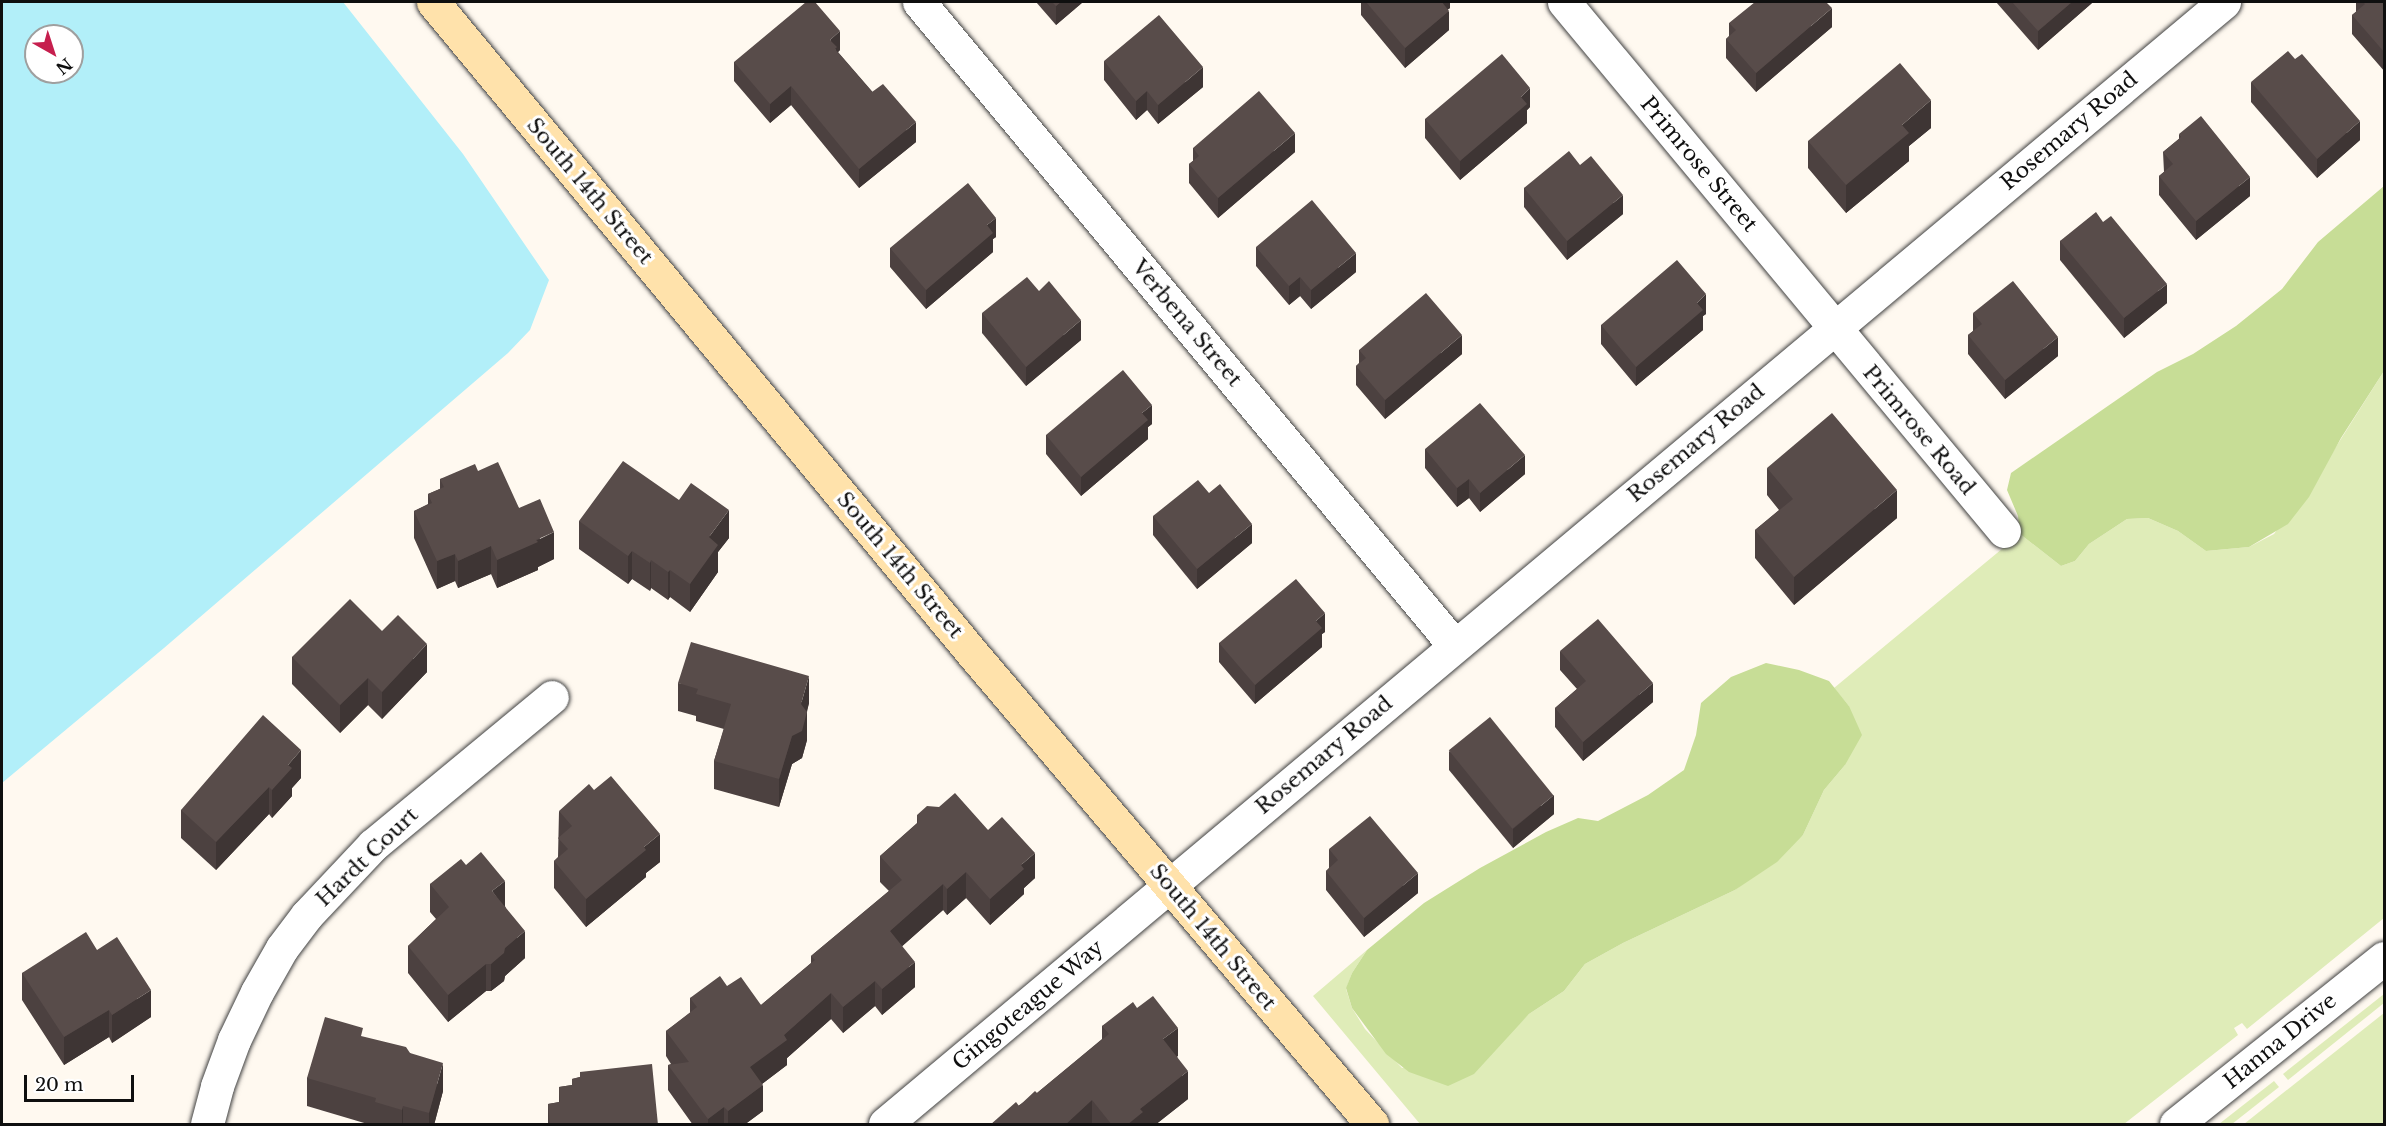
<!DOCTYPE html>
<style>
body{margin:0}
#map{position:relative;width:2386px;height:1126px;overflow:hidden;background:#fff9f0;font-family:"Libre Baskerville",serif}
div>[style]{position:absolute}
.green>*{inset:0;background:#dfecb8}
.forest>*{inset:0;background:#c7dd96}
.water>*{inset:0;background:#b2eff9}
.roads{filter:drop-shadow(0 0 2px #424242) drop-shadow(0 0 2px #424242)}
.minor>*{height:33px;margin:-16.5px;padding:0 16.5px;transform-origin:16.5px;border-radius:16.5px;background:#fff}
.tertiary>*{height:33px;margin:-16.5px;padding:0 16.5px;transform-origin:16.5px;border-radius:16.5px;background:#fff}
.secondary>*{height:33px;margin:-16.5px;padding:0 16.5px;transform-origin:16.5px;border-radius:16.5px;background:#ffe2ab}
.wall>*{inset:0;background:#4c4140}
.shaded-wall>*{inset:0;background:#3e3534}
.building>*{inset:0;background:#584c4a;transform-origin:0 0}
span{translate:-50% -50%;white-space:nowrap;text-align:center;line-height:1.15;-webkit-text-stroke:6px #fff;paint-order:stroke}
.street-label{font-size:21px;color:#0f0f0f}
.frame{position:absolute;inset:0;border:3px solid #0f0f0f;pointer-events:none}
.north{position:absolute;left:24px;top:24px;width:60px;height:60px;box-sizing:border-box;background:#fff;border:2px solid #9f9f9f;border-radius:50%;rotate:141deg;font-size:16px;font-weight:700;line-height:24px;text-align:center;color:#0f0f0f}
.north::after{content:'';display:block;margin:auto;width:21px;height:27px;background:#c61f4e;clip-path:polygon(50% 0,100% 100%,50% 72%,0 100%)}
.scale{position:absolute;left:24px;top:1075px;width:110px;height:27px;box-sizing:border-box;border:3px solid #0f0f0f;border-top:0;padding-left:8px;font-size:18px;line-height:21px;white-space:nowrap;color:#0f0f0f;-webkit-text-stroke:4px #fff;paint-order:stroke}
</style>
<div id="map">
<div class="green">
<i style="clip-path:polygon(2384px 371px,2384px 918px,2247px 1029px,2242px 1023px,2234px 1028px,2238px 1035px,2124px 1124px,1420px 1124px,1313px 996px,1367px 950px,1352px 973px,1346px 989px,1352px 1008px,1365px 1029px,1402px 1068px,1501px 1042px,1529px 1014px,1564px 991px,1585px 964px,1623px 943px,1735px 890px,1803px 835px,1824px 790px,1845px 765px,1849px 706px,1834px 688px,2020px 534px,2061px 566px,2075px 561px,2089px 544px,2127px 519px,2148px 518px,2178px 531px,2206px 551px,2249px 547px,2274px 534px,2327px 461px)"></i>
<i style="clip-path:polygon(2384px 994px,2384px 1003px,2288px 1080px,2283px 1074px)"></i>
<i style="clip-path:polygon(2384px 1013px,2384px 1124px,2244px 1124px)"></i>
<i style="clip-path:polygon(2274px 1081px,2279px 1087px,2232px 1124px,2219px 1124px)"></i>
</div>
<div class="forest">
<i style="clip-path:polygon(2384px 186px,2384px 371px,2341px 438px,2309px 497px,2288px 524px,2249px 547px,2206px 551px,2178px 531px,2148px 518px,2127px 519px,2089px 544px,2075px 561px,2061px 566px,2020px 534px,2018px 516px,2007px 490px,2011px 473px,2157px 372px,2193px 354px,2236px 326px,2282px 289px,2318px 242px)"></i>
<i style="clip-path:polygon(1766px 663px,1799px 670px,1829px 681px,1849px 706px,1862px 735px,1845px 765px,1824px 790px,1803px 835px,1777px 862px,1735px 890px,1623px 943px,1585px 964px,1564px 991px,1529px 1014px,1474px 1074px,1448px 1086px,1409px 1072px,1386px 1054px,1352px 1008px,1346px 988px,1352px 973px,1367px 950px,1424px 903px,1480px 868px,1546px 832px,1578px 818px,1598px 821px,1648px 795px,1684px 770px,1696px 735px,1701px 703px,1731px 677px)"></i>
</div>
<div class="water">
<i style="clip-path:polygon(evenodd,2px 2px,343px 2px,463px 154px,549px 280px,530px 330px,508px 353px,164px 648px,2px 783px,2px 2px,36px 36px,72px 36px,72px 72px,36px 72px,36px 36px)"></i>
</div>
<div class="roads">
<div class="minor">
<i style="left:919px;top:2px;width:836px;rotate:50.24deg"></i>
<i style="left:1564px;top:2px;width:688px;rotate:50.25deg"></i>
<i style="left:207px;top:1124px;width:39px;rotate:-75deg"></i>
<i style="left:217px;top:1086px;width:49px;rotate:-69.7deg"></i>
<i style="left:234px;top:1040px;width:53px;rotate:-64.4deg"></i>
<i style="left:257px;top:992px;width:51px;rotate:-60.4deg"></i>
<i style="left:282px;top:948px;width:41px;rotate:-52.9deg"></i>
<i style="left:307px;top:915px;width:96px;rotate:-46.7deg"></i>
<i style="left:373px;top:845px;width:232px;rotate:-39.6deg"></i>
<i style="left:885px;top:1124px;width:1747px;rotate:-39.96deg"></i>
</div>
<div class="tertiary">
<i style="left:2176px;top:1124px;width:266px;rotate:-38.6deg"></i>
</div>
<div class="secondary">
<i style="left:433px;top:2px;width:847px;rotate:50.37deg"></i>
<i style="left:973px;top:654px;width:617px;rotate:49.67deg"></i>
</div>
</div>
<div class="wall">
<i style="clip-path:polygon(1036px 2px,1083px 2px,1056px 25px)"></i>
<i style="clip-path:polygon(1361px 2px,1450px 2px,1450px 8px,1448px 9px,1449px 30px,1405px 68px,1361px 15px)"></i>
<i style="clip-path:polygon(1996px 2px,2092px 2px,2092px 3px,2038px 50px)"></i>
<i style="clip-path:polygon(2356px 2px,2385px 2px,2385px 72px,2352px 34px,2352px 15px,2356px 12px)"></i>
<i style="clip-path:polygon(1729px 23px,1832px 27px,1756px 92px,1726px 58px,1726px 39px,1729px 36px)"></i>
<i style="clip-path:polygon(840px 50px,838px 52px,916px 142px,859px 188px,791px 105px,770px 123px,734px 81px,734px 62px)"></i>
<i style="clip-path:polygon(1104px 61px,1203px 87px,1158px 124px,1147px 110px,1136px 120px,1104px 80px)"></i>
<i style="clip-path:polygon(2251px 82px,2360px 140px,2317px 178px,2251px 102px)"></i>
<i style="clip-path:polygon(1530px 107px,1527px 110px,1527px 123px,1460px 180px,1425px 138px,1425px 119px)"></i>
<i style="clip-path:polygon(1931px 128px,1909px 146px,1909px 161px,1846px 213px,1808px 168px,1808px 141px)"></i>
<i style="clip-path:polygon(2179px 134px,2250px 196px,2196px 240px,2159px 195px,2159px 176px,2164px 172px,2163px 152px,2179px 139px)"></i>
<i style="clip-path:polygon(1193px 148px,1295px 152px,1218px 218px,1189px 183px,1189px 164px,1193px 161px)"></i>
<i style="clip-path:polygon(1580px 165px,1623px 214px,1567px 260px,1524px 207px,1524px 188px)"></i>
<i style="clip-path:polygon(2103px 222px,2167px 303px,2124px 338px,2060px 260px,2060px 241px)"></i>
<i style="clip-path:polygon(996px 237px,993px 239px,993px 252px,926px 309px,890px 267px,890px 248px)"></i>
<i style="clip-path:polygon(1256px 247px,1356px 272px,1311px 309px,1300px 296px,1289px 305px,1256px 266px)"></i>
<i style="clip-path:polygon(982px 313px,1081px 340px,1026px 386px,982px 333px)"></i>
<i style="clip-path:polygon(1973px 313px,2058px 356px,2005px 399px,1968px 354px,1968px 335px,1973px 331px)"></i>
<i style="clip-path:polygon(1706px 314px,1703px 316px,1703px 330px,1636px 386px,1601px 344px,1601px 325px)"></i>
<i style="clip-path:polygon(1359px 350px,1462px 354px,1385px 419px,1356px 385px,1356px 366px,1359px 363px)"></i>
<i style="clip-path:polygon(1152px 424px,1148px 427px,1148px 439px,1081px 496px,1046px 454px,1046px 435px)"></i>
<i style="clip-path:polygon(1425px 449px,1525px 474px,1480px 512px,1469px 498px,1457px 507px,1425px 468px)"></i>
<i style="clip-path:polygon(1767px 468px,1897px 518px,1794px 605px,1755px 558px,1755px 530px,1779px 510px,1767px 495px)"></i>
<i style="clip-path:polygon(478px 471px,519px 508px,554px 559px,538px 567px,538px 570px,497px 588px,491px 574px,458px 588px,455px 581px,437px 589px,414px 538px,414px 511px,428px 504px,428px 494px,440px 489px,440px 479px)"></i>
<i style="clip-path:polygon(1153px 516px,1252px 543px,1197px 589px,1153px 535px)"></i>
<i style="clip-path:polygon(579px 521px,729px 538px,718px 552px,718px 572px,690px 612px,670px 597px,668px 600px,651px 588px,650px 591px,632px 579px,628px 584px,579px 549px)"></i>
<i style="clip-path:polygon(382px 631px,427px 672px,382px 719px,368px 705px,340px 733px,292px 684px,292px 657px)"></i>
<i style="clip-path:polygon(1325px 632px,1322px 634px,1322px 647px,1255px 704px,1219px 662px,1219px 643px)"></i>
<i style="clip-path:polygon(1560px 651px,1653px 702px,1583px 761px,1555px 727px,1555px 708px,1577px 689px,1560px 670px)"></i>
<i style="clip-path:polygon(678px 683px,809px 703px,807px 712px,807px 740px,802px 758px,792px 764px,779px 807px,714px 789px,714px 761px,724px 729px,696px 721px,696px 716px,678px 711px)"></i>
<i style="clip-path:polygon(1449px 751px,1554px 814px,1513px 848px,1449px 770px)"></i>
<i style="clip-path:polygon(301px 778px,292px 788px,292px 796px,272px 818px,269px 814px,216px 870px,181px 838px,181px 810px)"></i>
<i style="clip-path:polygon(559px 811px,660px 862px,646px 873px,646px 877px,586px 927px,554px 888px,554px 861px,558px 857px)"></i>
<i style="clip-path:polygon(917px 815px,988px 830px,1035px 878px,1024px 888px,1024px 894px,990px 925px,966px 898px,947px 915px,943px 910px,902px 946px,915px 987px,882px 1015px,875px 1006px,843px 1033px,831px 1019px,787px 1058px,787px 1065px,762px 1084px,763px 1111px,744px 1125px,693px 1125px,668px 1090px,668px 1065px,671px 1064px,666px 1056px,666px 1031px,690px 1013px,690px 998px,727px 986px,761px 1005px,811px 963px,811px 956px,889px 891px,880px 882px,880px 856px,917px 823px)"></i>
<i style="clip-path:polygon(1329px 849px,1418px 893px,1364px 937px,1326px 890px,1326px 871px,1329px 868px)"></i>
<i style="clip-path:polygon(466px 865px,505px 906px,525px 958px,505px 976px,504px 981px,491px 991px,486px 991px,448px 1022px,408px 973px,408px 946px,436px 919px,430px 912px,430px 884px)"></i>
<i style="clip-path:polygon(97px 950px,151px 1017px,112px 1043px,109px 1037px,64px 1065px,22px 1000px,22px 973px)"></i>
<i style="clip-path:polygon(1137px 1008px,1178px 1056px,1177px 1056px,1188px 1099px,1155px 1125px,990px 1125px,1037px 1093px,1102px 1039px,1102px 1026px)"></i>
<i style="clip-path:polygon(363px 1037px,410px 1053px,443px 1091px,434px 1125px,371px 1125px,307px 1106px,307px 1078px)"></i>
<i style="clip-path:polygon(580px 1072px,658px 1125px,548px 1125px,548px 1104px,559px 1102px,559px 1087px,572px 1085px,572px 1079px,580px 1077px)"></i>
</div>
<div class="shaded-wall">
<i style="clip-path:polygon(1061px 2px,1083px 2px,1056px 25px,1056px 6px)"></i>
<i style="clip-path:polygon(1438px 2px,1450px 2px,1450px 8px,1438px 17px)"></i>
<i style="clip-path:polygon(2072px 2px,2092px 2px,2092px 3px,2038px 50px,2038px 31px)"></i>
<i style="clip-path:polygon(1832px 8px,1832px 27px,1756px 92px,1756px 73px)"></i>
<i style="clip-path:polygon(1449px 11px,1449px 30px,1405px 68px,1405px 48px)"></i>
<i style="clip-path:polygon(840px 31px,840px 50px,837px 53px,830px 40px)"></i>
<i style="clip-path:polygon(1203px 67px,1203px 87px,1158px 124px,1158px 105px)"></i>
<i style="clip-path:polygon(791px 86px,791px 105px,770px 123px,770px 104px)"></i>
<i style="clip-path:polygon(1530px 88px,1530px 107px,1527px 110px,1527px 123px,1460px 180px,1460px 161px,1521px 97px)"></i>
<i style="clip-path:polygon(1147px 91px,1147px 110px,1136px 120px,1136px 101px)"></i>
<i style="clip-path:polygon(1931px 100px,1931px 128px,1909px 146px,1909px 161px,1846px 213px,1846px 185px,1902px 125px)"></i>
<i style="clip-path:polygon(2360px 121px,2360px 140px,2317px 178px,2317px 159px)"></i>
<i style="clip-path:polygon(916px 122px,916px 142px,859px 188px,859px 169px)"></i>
<i style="clip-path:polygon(1295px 133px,1295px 152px,1218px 218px,1218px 198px)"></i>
<i style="clip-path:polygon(2250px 177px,2250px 196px,2196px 240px,2196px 221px)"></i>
<i style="clip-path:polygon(1623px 195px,1623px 214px,1567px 260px,1567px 241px)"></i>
<i style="clip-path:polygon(996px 218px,996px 237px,993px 239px,993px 252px,926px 309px,926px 290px,987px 225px)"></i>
<i style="clip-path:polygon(1356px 253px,1356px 272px,1311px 309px,1311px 290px)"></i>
<i style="clip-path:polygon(1300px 277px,1300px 296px,1289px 305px,1289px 286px)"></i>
<i style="clip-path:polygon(2167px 284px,2167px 303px,2124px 338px,2124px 318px)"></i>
<i style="clip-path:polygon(1706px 294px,1706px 314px,1703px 316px,1703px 330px,1636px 386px,1636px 367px,1697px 303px)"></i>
<i style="clip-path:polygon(1081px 320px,1081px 340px,1026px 386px,1026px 367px)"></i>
<i style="clip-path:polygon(1462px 335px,1462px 354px,1385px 419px,1385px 400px)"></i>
<i style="clip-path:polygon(2058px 337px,2058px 356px,2005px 399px,2005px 380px)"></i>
<i style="clip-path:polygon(1152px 405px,1152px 424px,1148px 427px,1148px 439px,1081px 496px,1081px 477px,1142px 413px)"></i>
<i style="clip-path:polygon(1525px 455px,1525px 474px,1480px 512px,1480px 493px)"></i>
<i style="clip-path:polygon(1469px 479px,1469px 498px,1457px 507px,1457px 488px)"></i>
<i style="clip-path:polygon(1897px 490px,1897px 518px,1794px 605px,1794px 577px)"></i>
<i style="clip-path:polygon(729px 510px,729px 538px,718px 552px,718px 572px,690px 612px,690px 584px,709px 537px)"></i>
<i style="clip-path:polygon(1252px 524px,1252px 543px,1197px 589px,1197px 569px)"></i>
<i style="clip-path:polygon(554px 532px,554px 559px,538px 567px,538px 570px,497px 588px,497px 560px)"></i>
<i style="clip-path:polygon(491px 546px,491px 574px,458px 588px,458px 561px)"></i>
<i style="clip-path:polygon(632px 551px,632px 579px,628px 584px,628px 556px)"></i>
<i style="clip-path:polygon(455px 554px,455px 581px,437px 589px,437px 561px)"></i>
<i style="clip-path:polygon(651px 560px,651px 588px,650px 591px,650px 563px)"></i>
<i style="clip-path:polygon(670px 570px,670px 597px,668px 600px,668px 572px)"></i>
<i style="clip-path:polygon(1325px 613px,1325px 632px,1322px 634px,1322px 647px,1255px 704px,1255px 685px,1316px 621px)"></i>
<i style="clip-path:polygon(427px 644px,427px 672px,382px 719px,382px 692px)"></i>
<i style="clip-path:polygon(809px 676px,809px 703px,801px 731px,801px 704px)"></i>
<i style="clip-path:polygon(368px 678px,368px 705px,340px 733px,340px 705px)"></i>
<i style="clip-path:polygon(1653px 683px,1653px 702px,1583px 761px,1583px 742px)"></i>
<i style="clip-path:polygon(807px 712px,807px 740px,802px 758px,792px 764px,779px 807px,779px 779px,792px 736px)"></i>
<i style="clip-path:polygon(301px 750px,301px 778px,292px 788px,292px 796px,272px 818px,272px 790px,288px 765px)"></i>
<i style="clip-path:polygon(269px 787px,269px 814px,216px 870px,216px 842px)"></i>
<i style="clip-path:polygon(1554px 795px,1554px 814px,1513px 848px,1513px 829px)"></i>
<i style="clip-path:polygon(660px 834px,660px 862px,646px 873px,646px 877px,586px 927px,586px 899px,644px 847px)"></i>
<i style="clip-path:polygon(1035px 853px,1035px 878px,1024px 888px,1024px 894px,990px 925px,990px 899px,1021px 865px)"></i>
<i style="clip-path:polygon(966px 872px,966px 898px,947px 915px,947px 889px)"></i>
<i style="clip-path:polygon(1418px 873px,1418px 893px,1364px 937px,1364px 918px)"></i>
<i style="clip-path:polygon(505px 881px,505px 909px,492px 891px)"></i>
<i style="clip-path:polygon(943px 884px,943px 910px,890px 957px,890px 931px)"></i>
<i style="clip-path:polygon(525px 931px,525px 958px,505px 976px,504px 981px,491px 991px,491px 964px,505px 948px)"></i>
<i style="clip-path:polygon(915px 962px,915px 987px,882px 1015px,882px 989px)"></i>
<i style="clip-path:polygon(486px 964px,486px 991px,448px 1022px,448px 995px)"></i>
<i style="clip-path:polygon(875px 981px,875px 1006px,843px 1033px,843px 1007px)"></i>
<i style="clip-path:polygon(151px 990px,151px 1017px,112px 1043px,112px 1015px)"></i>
<i style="clip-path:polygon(831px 993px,831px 1019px,787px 1058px,787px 1065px,750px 1093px,750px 1067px,784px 1035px)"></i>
<i style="clip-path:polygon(109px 1010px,109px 1037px,64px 1065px,64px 1037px)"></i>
<i style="clip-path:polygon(1178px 1028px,1178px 1056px,1163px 1067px,1163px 1039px)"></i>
<i style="clip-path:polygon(443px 1063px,443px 1091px,434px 1125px,429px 1125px,429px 1113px)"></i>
<i style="clip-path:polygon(1188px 1071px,1188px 1099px,1155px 1125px,1127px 1125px,1140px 1109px)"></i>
<i style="clip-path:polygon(763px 1085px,763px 1111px,744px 1125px,728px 1125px,728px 1111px)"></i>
<i style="clip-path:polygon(1092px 1100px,1092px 1125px,1065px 1125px)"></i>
<i style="clip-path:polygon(403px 1106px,403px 1125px,402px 1125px,402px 1110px)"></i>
<i style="clip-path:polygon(724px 1107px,724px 1125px,708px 1125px,708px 1119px)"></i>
</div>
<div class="building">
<i style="clip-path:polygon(806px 2px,815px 2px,840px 31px,830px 40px,837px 47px,835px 49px,872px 92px,883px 84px,916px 122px,859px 169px,791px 86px,770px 104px,734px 62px)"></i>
<i style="clip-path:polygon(1052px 2px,1061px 2px,1056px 6px)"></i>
<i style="clip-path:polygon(1366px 2px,1442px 2px,1449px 11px,1405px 48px)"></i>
<i style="clip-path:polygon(1755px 2px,1826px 2px,1832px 8px,1756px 73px,1726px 39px,1736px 30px,1729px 23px)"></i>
<i style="clip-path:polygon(2012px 2px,2072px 2px,2038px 31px)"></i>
<i style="clip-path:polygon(2363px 2px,2385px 2px,2385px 53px,2352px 15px,2365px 4px)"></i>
<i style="clip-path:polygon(1159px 15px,1203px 67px,1158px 105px,1147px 91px,1136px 101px,1104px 61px)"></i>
<i style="clip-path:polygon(2288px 51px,2295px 59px,2302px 54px,2360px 121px,2317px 159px,2251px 82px)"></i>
<i style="clip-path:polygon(1502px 54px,1530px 88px,1521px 97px,1527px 104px,1460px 161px,1425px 119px)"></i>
<i style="clip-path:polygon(1900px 63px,1931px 100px,1902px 125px,1909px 133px,1846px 185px,1808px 141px)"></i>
<i style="clip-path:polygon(1259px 91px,1295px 133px,1218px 198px,1189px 164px,1199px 156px,1193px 148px)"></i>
<i style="clip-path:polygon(2201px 116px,2250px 177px,2196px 221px,2159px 176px,2173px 164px,2163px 152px,2181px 137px,2179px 134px)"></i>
<i style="clip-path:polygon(1569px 151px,1580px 165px,1591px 156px,1623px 195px,1567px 241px,1524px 188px)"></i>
<i style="clip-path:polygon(968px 183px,996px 218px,987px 225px,993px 233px,926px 290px,890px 248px)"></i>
<i style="clip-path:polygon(1312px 200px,1356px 253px,1311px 290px,1300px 277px,1289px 286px,1256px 247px)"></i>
<i style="clip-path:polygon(2096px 212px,2103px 222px,2111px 216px,2167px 284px,2124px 318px,2060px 241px)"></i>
<i style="clip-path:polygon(1677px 260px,1706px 294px,1697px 303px,1703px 310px,1636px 367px,1601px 325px)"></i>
<i style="clip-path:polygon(1027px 277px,1039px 291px,1049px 281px,1081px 320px,1026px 367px,982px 313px)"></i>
<i style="clip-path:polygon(2013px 281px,2058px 337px,2005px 380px,1968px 335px,1982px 324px,1973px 313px)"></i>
<i style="clip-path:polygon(1426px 293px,1462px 335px,1385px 400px,1356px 366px,1366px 358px,1359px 350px)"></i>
<i style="clip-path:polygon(1123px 370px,1152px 405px,1142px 413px,1148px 420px,1081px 477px,1046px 435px)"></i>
<i style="clip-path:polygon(1480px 403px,1525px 455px,1480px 493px,1469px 479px,1457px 488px,1425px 449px)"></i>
<i style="clip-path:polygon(1832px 413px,1897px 490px,1794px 577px,1755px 530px,1793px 499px,1767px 468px)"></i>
<i style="clip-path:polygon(623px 461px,679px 500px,691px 483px,729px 510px,709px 537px,718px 545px,690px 584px,670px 570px,668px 572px,651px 560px,650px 563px,632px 551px,628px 556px,579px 521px)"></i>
<i style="clip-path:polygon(498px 462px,519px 508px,540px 499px,554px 532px,536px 540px,538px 542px,497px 560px,491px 546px,458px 561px,455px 554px,437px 561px,414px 511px,432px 503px,428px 494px,444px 487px,440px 479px,475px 464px,478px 471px)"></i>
<i style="clip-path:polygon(1198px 480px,1209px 493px,1220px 484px,1252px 524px,1197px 569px,1153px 516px)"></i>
<i style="clip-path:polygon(1296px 579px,1325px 613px,1316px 621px,1322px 628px,1255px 685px,1219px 643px)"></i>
<i style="clip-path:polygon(350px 599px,382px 631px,398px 615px,427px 644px,382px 692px,368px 678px,340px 705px,292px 657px)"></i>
<i style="clip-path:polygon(1598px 619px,1653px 683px,1583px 742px,1555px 708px,1586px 681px,1560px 651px)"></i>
<i style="clip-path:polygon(691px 642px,809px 676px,801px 704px,807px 712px,802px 731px,792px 736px,779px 779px,714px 761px,731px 704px,696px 694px,698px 689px,678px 683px)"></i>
<i style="clip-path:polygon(263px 715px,301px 750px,288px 765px,292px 768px,272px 790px,269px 787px,216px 842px,181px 810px)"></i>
<i style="left:1490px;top:717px;width:101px;height:53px;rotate:51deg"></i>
<i style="clip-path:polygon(611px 776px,660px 834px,644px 847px,646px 850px,586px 899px,554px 861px,568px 849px,558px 838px,572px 826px,559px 811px,589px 784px,594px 790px)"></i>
<i style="clip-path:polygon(955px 793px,988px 830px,1002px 817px,1035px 853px,1021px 865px,1024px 869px,990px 899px,966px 872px,947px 889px,943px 884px,890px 931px,915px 962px,882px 989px,875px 981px,843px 1007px,831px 993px,784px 1035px,787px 1040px,750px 1067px,763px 1085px,728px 1111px,724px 1107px,708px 1119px,668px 1065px,689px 1062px,666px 1031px,697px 1007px,690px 998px,720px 976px,727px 986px,741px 977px,761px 1005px,815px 960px,811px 956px,902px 880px,880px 856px,918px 823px,917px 815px,927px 806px,939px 807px)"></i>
<i style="clip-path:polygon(1370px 816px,1418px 873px,1364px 918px,1326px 871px,1338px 860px,1329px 849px)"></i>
<i style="clip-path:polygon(481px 852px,505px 881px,492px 891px,525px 931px,505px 948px,504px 953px,491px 964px,486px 964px,448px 995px,408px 946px,449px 907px,430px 884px,461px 859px,466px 865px)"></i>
<i style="clip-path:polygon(86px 932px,97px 950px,117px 937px,151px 990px,112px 1015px,109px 1010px,64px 1037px,22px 973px)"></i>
<i style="clip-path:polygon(1153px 996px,1178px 1028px,1163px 1039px,1188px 1071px,1140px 1109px,1143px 1112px,1127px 1125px,1112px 1125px,1092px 1100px,1065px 1125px,990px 1125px,1016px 1102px,1019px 1106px,1035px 1091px,1037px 1093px,1109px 1034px,1102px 1026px,1133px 1002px,1137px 1008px)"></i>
<i style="clip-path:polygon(325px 1017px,363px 1028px,361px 1036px,406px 1047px,410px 1053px,443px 1063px,429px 1113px,403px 1106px,402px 1110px,375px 1102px,376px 1098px,307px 1078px)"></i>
<i style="clip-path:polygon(652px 1064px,658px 1125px,550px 1125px,548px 1104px,560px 1102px,559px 1087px,572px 1085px,572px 1079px,580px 1077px,580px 1072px)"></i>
</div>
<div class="street-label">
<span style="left:2069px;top:131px;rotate:-40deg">Rosemary Road</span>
<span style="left:1699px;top:164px;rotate:50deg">Primrose Street</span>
<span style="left:590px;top:191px;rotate:50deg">South 14th Street</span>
<span style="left:1187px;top:323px;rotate:50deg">Verbena Street</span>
<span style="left:1919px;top:430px;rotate:50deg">Primrose Road</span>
<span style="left:1696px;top:443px;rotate:-40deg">Rosemary Road</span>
<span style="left:900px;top:565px;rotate:50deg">South 14th Street</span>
<span style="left:1324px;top:755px;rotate:-40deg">Rosemary Road</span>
<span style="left:367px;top:857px;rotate:-44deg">Hardt Court</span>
<span style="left:1213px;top:937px;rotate:50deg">South 14th Street</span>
<span style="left:1028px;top:1005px;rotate:-40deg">Gingoteague Way</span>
<span style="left:2280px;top:1041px;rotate:-39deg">Hanna Drive</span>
</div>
<div class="frame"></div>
<div class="north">N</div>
<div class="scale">20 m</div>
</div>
